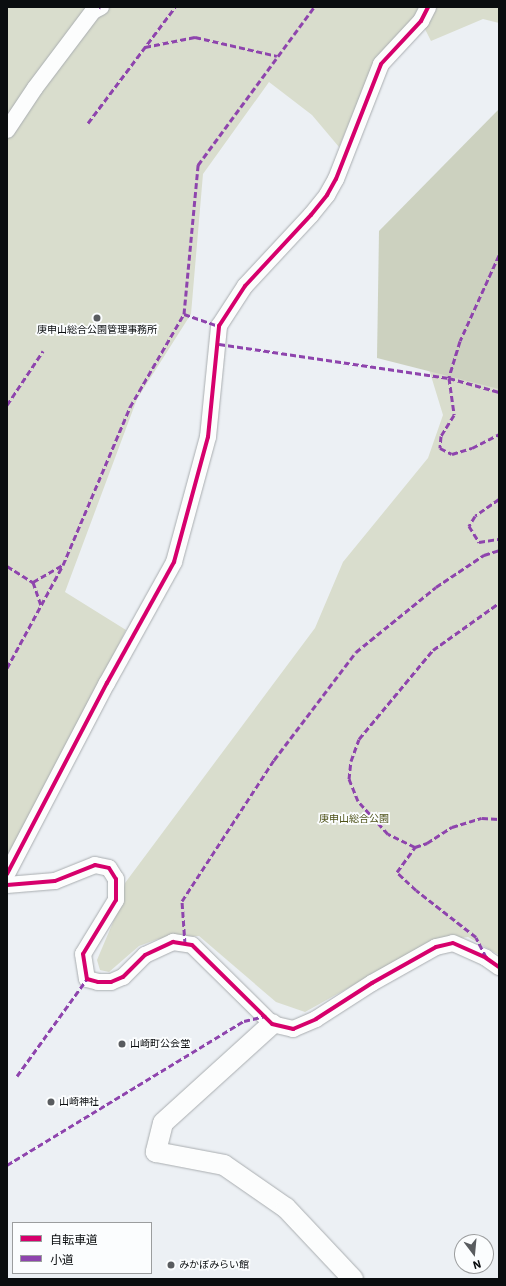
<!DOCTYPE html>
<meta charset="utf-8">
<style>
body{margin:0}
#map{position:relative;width:506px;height:1286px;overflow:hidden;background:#ecf0f4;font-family:"IBM Plex Sans","Noto Sans JP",sans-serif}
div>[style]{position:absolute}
.green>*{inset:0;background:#d9ddcd}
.forest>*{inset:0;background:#ccd1bf}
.roads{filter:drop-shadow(0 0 1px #a9adb0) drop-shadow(0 0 1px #a9adb0)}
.minor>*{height:16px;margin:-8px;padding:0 8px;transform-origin:8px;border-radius:8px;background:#fcfdfd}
.tertiary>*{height:20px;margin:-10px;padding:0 10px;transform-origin:10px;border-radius:10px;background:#fcfdfd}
.quiet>*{height:3px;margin-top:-1.5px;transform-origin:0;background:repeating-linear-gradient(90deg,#8e44ad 0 6px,transparent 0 9px)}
.cycleway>*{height:4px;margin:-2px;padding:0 2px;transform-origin:2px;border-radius:2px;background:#d6006c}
.dots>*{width:11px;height:11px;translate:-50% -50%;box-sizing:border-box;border:2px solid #fbfdfe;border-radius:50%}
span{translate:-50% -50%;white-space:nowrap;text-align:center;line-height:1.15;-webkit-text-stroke:3.5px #fbfdfe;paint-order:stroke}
.poi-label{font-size:10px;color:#0a0d0f}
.left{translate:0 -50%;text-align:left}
.park-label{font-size:10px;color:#4e5219}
.frame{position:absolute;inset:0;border:8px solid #0a0d0f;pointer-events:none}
.legend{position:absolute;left:12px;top:1222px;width:140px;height:52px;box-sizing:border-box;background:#fbfdfe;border:1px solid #9b9d9e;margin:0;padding:5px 7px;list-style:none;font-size:12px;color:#0a0d0f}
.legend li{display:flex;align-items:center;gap:8px;height:20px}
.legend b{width:20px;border:1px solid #9b9d9e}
.north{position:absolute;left:454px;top:1234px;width:40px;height:40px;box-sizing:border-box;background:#fbfdfe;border:1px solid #9b9d9e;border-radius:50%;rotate:164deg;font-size:11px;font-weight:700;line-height:16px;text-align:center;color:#0a0d0f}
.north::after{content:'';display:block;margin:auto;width:14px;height:18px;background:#595c5f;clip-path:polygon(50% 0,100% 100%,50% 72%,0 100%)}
</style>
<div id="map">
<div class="green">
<i style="clip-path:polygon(7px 7px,499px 7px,499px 23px,483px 19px,431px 41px,424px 27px,377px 56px,339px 147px,312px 115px,269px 82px,203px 174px,191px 314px,137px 399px,65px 592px,126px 630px,48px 787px,7px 863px)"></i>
<i style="clip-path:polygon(499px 115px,499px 955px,468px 937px,429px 943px,305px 1012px,276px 1002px,199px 936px,158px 939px,139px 946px,109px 972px,100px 970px,97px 960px,119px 908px,125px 883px,315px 628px,343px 562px,428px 458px,443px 415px,387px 232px)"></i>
</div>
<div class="forest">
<i style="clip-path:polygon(499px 109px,499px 389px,377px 358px,379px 231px)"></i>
</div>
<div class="roads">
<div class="minor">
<i style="left:7px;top:130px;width:50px;rotate:-56.3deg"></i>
<i style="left:35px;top:88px;width:96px;rotate:-53deg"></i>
<i style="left:93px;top:11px;width:9px;rotate:-27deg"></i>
<i style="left:7px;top:874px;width:216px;rotate:-62.4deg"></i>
<i style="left:107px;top:683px;width:138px;rotate:-61deg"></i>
<i style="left:174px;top:562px;width:130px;rotate:-74.8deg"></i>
<i style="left:208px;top:437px;width:112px;rotate:-84.3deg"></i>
<i style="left:219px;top:326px;width:48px;rotate:-57deg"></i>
<i style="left:245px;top:286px;width:97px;rotate:-47.1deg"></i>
<i style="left:311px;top:215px;width:26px;rotate:-51deg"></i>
<i style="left:327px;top:195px;width:18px;rotate:-61deg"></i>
<i style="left:336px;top:179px;width:123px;rotate:-68.6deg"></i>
<i style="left:381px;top:64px;width:59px;rotate:-47.1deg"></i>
<i style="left:421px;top:21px;width:16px;rotate:-63deg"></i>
<i style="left:7px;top:885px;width:48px;rotate:-4.8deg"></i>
<i style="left:55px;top:881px;width:43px;rotate:-21.8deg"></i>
<i style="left:95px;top:865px;width:14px;rotate:12deg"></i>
<i style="left:109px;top:868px;width:13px;rotate:58deg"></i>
<i style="left:116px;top:879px;width:21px;rotate:90deg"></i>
<i style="left:116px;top:900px;width:63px;rotate:121.4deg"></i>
<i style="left:83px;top:954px;width:25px;rotate:81deg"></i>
<i style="left:87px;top:979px;width:11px;rotate:15deg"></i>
<i style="left:98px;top:982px;width:13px"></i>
<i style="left:111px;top:982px;width:13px;rotate:-23deg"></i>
<i style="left:123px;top:977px;width:31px;rotate:-45deg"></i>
<i style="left:145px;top:955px;width:31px;rotate:-25deg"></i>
<i style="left:173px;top:942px;width:19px;rotate:9deg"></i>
<i style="left:192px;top:945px;width:112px;rotate:44.6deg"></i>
<i style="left:272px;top:1024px;width:22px;rotate:13deg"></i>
<i style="left:293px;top:1029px;width:25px;rotate:-23deg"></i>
<i style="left:316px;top:1019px;width:67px;rotate:-32.7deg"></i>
<i style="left:372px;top:983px;width:73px;rotate:-29.4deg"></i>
<i style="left:436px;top:947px;width:17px;rotate:-13deg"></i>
<i style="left:453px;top:943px;width:36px;rotate:24deg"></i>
<i style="left:486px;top:958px;width:16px;rotate:35deg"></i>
</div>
<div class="tertiary">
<i style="left:272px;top:1024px;width:147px;rotate:137.8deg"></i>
<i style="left:163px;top:1123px;width:30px;rotate:104deg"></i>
<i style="left:156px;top:1152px;width:69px;rotate:10.8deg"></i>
<i style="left:224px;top:1165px;width:75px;rotate:34.7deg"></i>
<i style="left:286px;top:1208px;width:98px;rotate:46.7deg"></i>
</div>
</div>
<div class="quiet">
<i style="left:99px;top:8px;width:1px;rotate:-45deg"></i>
<i style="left:145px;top:47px;width:51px;rotate:-11.3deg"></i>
<i style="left:195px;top:37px;width:84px;rotate:13deg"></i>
<i style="left:88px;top:123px;width:145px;rotate:-53.1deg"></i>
<i style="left:499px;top:255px;width:94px;rotate:114.4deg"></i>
<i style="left:460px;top:341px;width:39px;rotate:107deg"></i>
<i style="left:449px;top:378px;width:37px;rotate:82deg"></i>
<i style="left:454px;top:415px;width:25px;rotate:122deg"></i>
<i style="left:441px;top:436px;width:12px;rotate:95deg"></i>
<i style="left:440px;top:448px;width:13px;rotate:27deg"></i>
<i style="left:452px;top:454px;width:21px;rotate:-17deg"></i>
<i style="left:472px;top:448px;width:30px;rotate:-27deg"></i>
<i style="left:184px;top:314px;width:150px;rotate:-84.6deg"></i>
<i style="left:198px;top:165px;width:196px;rotate:-53.7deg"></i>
<i style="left:219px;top:344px;width:232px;rotate:8.4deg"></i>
<i style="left:449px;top:378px;width:52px;rotate:15.6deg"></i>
<i style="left:7px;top:405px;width:65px;rotate:-56.3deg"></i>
<i style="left:499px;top:499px;width:29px;rotate:145deg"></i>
<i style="left:475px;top:516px;width:12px;rotate:121deg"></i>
<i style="left:469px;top:526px;width:19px;rotate:58deg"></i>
<i style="left:479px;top:542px;width:20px;rotate:-9deg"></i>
<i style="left:7px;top:566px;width:31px;rotate:32deg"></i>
<i style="left:33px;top:582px;width:34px;rotate:-30deg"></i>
<i style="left:63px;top:565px;width:172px;rotate:-67deg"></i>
<i style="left:130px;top:407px;width:108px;rotate:-59.9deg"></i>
<i style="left:184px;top:314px;width:37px;rotate:19deg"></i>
<i style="left:33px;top:582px;width:24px;rotate:71deg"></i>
<i style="left:7px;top:668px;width:117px;rotate:-61.5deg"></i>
<i style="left:415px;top:847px;width:30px;rotate:-154deg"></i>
<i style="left:388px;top:834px;width:45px;rotate:-132.3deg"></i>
<i style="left:358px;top:801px;width:24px;rotate:-112deg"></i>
<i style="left:349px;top:779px;width:18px;rotate:-84deg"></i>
<i style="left:351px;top:761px;width:23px;rotate:-70deg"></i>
<i style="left:359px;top:739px;width:116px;rotate:-50.3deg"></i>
<i style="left:433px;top:650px;width:81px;rotate:-35.5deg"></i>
<i style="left:185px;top:944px;width:43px;rotate:-94deg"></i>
<i style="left:182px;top:901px;width:168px;rotate:-56.9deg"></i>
<i style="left:274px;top:760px;width:136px;rotate:-52.8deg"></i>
<i style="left:356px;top:652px;width:103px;rotate:-39.1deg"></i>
<i style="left:436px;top:587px;width:58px;rotate:-33.7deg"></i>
<i style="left:484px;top:555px;width:16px;rotate:-18deg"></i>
<i style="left:486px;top:957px;width:22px;rotate:-117deg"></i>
<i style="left:476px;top:937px;width:76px;rotate:-141.9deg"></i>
<i style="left:416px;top:890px;width:26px;rotate:-137deg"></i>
<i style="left:397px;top:872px;width:31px;rotate:-54deg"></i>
<i style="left:415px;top:847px;width:13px;rotate:-18deg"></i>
<i style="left:427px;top:843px;width:30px;rotate:-33deg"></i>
<i style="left:452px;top:827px;width:31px;rotate:-17deg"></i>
<i style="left:482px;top:818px;width:17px;rotate:3deg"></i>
<i style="left:17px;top:1076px;width:120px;rotate:-54.2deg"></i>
<i style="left:7px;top:1165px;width:277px;rotate:-31.3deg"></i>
<i style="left:244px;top:1021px;width:23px;rotate:-13deg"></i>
</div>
<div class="cycleway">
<i style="left:7px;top:874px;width:216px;rotate:-62.4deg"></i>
<i style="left:107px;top:683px;width:138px;rotate:-61deg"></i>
<i style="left:174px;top:562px;width:130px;rotate:-74.8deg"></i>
<i style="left:208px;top:437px;width:112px;rotate:-84.3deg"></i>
<i style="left:219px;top:326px;width:48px;rotate:-57deg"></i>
<i style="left:245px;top:286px;width:97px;rotate:-47.1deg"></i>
<i style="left:311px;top:215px;width:26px;rotate:-51deg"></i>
<i style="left:327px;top:195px;width:18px;rotate:-61deg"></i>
<i style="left:336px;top:179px;width:123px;rotate:-68.6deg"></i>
<i style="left:381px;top:64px;width:59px;rotate:-47.1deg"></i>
<i style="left:421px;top:21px;width:16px;rotate:-63deg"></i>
<i style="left:7px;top:885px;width:48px;rotate:-4.8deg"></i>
<i style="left:55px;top:881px;width:43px;rotate:-21.8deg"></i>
<i style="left:95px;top:865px;width:14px;rotate:12deg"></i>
<i style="left:109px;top:868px;width:13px;rotate:58deg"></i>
<i style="left:116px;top:879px;width:21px;rotate:90deg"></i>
<i style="left:116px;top:900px;width:63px;rotate:121.4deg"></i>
<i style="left:83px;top:954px;width:25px;rotate:81deg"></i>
<i style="left:87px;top:979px;width:11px;rotate:15deg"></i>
<i style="left:98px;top:982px;width:13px"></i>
<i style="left:111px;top:982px;width:13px;rotate:-23deg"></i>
<i style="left:123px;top:977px;width:31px;rotate:-45deg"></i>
<i style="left:145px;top:955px;width:31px;rotate:-25deg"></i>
<i style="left:173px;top:942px;width:19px;rotate:9deg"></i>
<i style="left:192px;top:945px;width:112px;rotate:44.6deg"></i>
<i style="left:272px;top:1024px;width:22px;rotate:13deg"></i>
<i style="left:293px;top:1029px;width:25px;rotate:-23deg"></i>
<i style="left:316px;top:1019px;width:67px;rotate:-32.7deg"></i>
<i style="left:372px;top:983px;width:73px;rotate:-29.4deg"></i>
<i style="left:436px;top:947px;width:17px;rotate:-13deg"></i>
<i style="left:453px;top:943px;width:36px;rotate:24deg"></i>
<i style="left:486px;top:958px;width:16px;rotate:35deg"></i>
</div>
<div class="dots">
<i style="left:97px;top:318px;background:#595c5f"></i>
<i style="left:122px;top:1044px;background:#595c5f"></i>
<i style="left:51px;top:1102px;background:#595c5f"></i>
<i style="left:171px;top:1265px;background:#595c5f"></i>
</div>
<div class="poi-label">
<span style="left:97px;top:330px">庚申山総合公園管理事務所</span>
<span class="left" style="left:130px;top:1044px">山崎町公会堂</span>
<span class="left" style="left:59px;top:1102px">山崎神社</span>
<span class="left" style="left:179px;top:1265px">みかぼみらい館</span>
</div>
<div class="park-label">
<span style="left:354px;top:819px">庚申山総合公園</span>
</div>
<div class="frame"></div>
<ul class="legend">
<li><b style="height:5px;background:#d6006c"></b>自転車道</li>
<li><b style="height:5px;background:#8e44ad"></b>小道</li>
</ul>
<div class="north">N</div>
</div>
